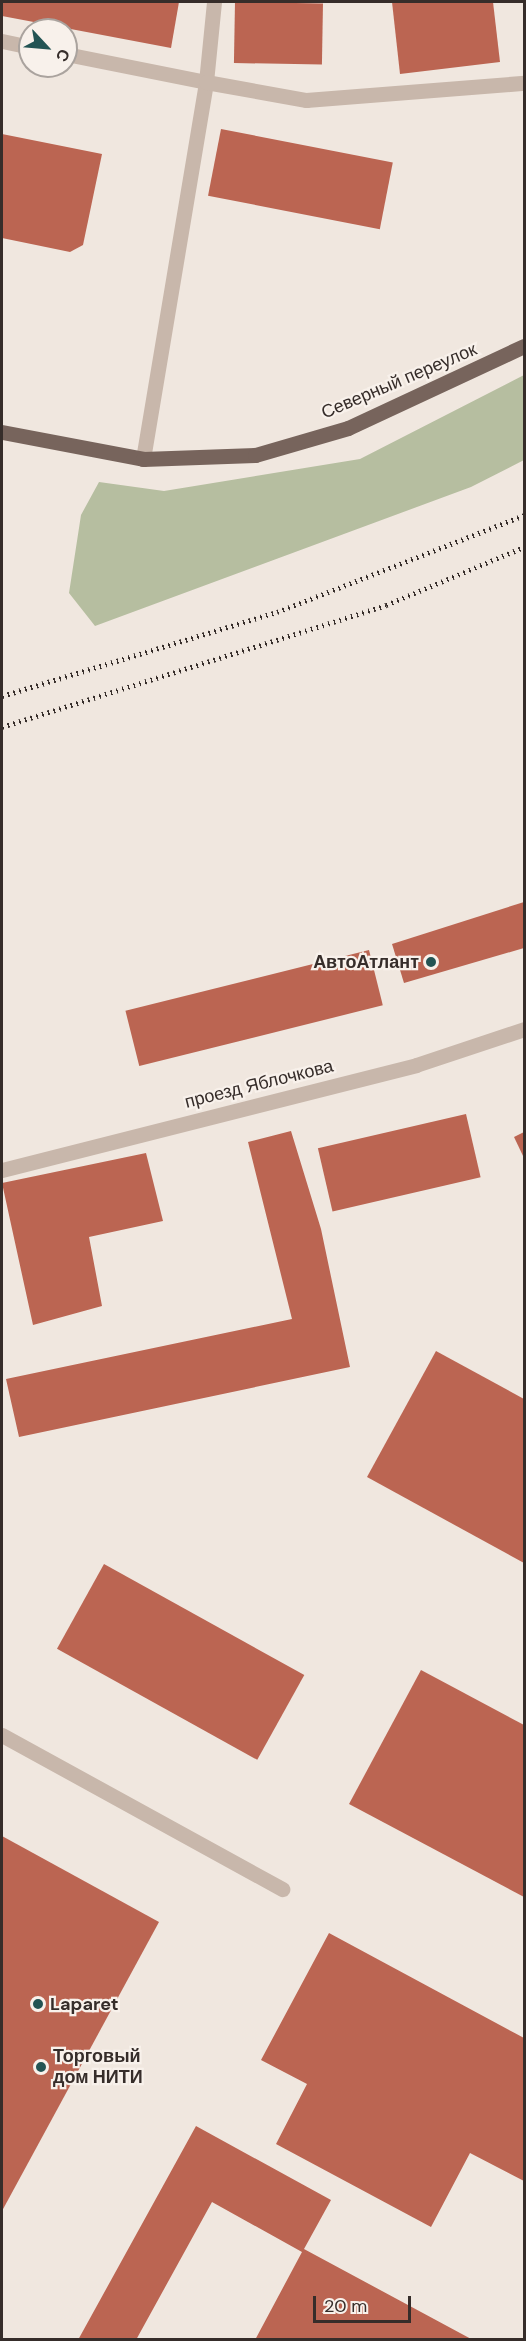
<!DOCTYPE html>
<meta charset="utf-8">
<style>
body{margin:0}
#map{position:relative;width:526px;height:2341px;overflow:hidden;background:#f0e7df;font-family:"DM Sans",sans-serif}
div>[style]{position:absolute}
.green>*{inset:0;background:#b6bea0}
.building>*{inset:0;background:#bb6552;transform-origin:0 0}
.minor>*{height:15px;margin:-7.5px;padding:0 7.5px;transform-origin:7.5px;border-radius:7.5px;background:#c8b7ab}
.major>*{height:15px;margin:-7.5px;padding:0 7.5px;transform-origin:7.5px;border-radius:7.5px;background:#77645c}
.rail>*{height:4.5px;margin-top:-2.25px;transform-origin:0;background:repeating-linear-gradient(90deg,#362d2a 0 1.5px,transparent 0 6px)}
.dots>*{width:16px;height:16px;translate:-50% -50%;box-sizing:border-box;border:3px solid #f8f1eb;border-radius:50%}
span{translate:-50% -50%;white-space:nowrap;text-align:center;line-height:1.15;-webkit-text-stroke:4.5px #f8f1eb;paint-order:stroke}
.street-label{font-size:18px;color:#362d2a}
.poi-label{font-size:18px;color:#362d2a;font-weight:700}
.right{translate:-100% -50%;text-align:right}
.left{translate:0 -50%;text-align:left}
.frame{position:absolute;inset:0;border:3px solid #362d2a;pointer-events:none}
.north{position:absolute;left:18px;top:18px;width:60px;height:60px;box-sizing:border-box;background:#f8f1eb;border:2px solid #aaa39e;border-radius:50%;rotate:116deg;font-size:16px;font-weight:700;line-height:24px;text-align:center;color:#362d2a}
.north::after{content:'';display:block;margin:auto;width:21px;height:27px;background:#235454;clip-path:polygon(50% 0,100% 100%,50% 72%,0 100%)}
.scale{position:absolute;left:313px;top:2296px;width:98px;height:27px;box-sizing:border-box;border:3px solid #362d2a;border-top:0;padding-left:8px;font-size:18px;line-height:21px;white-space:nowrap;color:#362d2a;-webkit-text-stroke:4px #f8f1eb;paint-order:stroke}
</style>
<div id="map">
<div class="green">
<i style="clip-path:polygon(524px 375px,524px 460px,471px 487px,95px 626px,69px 593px,81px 515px,99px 482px,164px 491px,360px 459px)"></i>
</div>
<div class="building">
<i style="clip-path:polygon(2px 2px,179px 2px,171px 48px,2px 16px)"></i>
<i style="left:235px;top:2px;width:88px;height:61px;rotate:1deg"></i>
<i style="clip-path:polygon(392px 2px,493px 2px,500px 62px,400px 74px)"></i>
<i style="left:221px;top:129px;width:175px;height:68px;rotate:11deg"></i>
<i style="clip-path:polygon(2px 134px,102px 154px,83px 245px,70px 252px,2px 238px)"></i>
<i style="clip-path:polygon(524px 902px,524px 948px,404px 983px,392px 944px)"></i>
<i style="left:369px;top:950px;width:57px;height:251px;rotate:76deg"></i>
<i style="left:466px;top:1114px;width:65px;height:152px;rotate:77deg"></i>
<i style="clip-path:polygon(291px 1131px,321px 1229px,350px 1367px,19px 1437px,6px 1379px,292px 1319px,248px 1142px)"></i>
<i style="clip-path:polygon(524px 1132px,524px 1158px,514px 1137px)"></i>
<i style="clip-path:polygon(146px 1153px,163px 1221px,89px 1237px,102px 1306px,33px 1325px,2px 1183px)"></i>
<i style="clip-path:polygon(436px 1351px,524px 1399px,524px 1563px,367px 1477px)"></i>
<i style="left:104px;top:1564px;width:229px;height:97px;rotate:29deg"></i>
<i style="clip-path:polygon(421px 1670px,524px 1725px,524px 1897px,349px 1804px)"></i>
<i style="clip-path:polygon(2px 1836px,159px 1922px,2px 2211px)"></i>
<i style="clip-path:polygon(329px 1933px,524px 2038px,524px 2181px,470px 2153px,431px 2227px,276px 2144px,307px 2084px,261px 2060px)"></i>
<i style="clip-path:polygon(196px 2126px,331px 2200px,304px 2249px,473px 2340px,255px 2340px,302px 2252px,212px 2202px,136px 2340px,78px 2340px)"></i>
</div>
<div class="minor">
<i style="left:2px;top:41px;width:29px;rotate:12deg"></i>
<i style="left:66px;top:54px;width:143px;rotate:11.3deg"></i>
<i style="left:206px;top:82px;width:80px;rotate:-84.3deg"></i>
<i style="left:143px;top:459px;width:382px;rotate:-80.5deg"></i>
<i style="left:206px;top:82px;width:102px;rotate:10.2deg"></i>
<i style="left:306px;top:100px;width:219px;rotate:-4.5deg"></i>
<i style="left:2px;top:1170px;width:427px;rotate:-14.2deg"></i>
<i style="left:416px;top:1065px;width:114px;rotate:-18.4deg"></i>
<i style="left:2px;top:1735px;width:320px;rotate:28.8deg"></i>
</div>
<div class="major">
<i style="left:2px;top:432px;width:144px;rotate:10.8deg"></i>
<i style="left:143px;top:459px;width:112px;rotate:-2deg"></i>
<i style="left:255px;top:455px;width:97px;rotate:-16.2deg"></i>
<i style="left:348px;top:428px;width:194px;rotate:-25deg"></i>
</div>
<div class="rail">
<i style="left:2px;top:696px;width:288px;rotate:-17deg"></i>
<i style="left:277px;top:612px;width:265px;rotate:-21.4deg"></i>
<i style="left:2px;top:727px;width:403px;rotate:-17.6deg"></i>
<i style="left:386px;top:605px;width:150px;rotate:-22.8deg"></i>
</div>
<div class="dots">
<i style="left:431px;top:962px;background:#235454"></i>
<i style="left:38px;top:2004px;background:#235454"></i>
<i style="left:41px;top:2067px;background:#235454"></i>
</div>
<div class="street-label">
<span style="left:399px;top:381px;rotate:-23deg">Северный переулок</span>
<span style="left:259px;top:1084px;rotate:-14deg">проезд Яблочкова</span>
</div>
<div class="poi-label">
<span class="right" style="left:419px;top:962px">АвтоАтлант</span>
<span class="left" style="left:50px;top:2004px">Laparet</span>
<span class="left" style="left:53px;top:2067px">Торговый<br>дом НИТИ</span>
</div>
<div class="frame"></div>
<div class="north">С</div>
<div class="scale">20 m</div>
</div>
